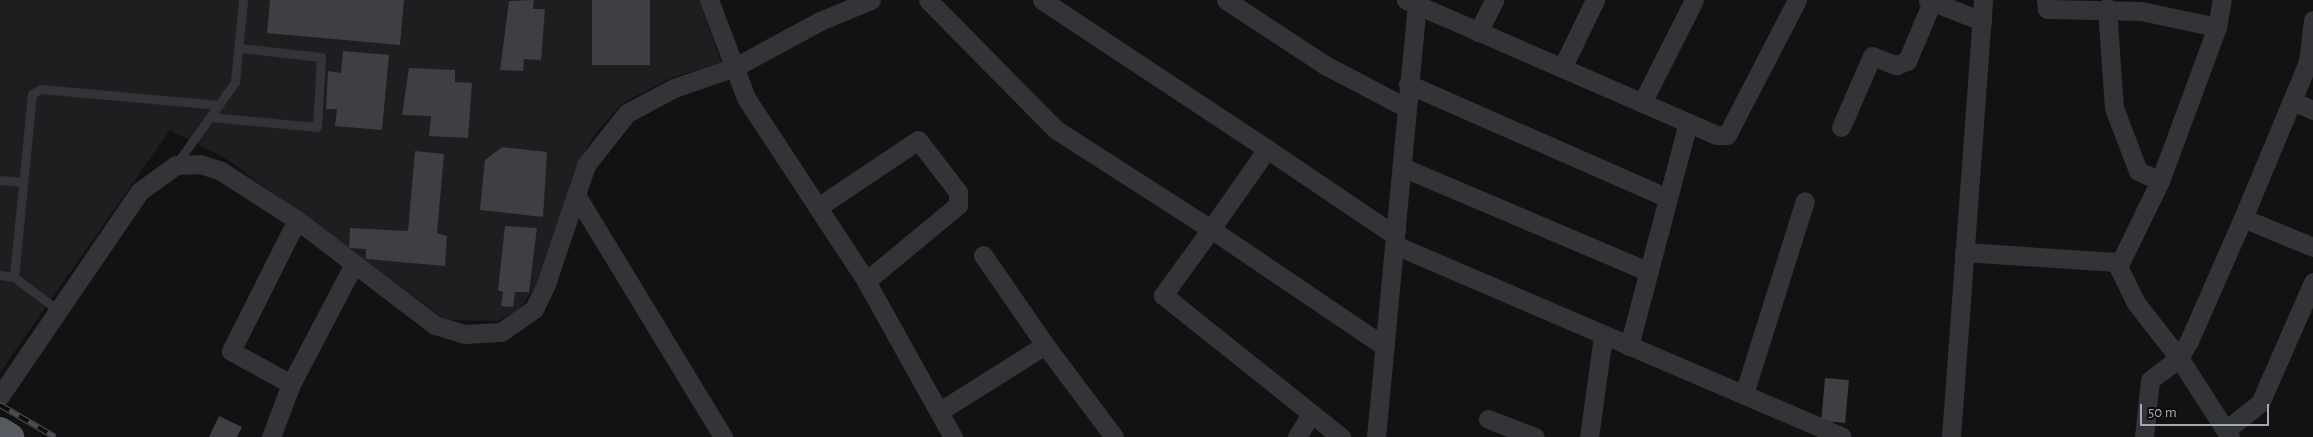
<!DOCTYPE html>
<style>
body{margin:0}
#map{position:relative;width:2313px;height:437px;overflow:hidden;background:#121213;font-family:"Alegreya Sans",sans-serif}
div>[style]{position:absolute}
.built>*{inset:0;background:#1e1e20}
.building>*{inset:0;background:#3e3f43;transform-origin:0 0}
.service>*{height:9px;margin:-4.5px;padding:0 4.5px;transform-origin:4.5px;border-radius:4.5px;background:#333438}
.minor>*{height:19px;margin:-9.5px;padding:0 9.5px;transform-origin:9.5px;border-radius:9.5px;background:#333438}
.trunk>*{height:28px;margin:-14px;padding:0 14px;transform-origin:14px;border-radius:14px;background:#575a60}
.rail>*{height:5.5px;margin-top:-2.75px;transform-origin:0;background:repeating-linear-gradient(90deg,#0d0d0e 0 11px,#4a4c51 0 22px);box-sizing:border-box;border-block:1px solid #4a4c51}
span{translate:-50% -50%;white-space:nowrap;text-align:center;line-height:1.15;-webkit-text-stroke:5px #0d0d0e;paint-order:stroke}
.scale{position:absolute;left:2140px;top:404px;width:129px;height:22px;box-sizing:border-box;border:2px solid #a3a9b4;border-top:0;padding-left:6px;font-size:15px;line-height:18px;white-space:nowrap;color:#a3a9b4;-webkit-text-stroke:4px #0d0d0e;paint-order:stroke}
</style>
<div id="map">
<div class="built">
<i style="clip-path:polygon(0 0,699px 0,721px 62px,671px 78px,621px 104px,592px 138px,575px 169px,540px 280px,518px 311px,497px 321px,446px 320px,225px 158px,170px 130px,0 372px)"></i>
</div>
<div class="building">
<i style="clip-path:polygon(270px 0,404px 0,400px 45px,267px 33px)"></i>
<i style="clip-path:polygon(534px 0,533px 9px,545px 9px,541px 60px,524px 59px,523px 71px,500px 70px,509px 1px)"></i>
<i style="left:592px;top:0;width:58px;height:65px"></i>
<i style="clip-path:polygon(343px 51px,389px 55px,382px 130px,335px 126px,337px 109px,326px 109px,328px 71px,341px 73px)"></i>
<i style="clip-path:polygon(409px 68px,455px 70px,455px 82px,472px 83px,468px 138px,429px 136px,431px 116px,402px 115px)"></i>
<i style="clip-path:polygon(502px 147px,547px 152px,543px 217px,480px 210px,485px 160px)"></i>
<i style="clip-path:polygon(415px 151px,444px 154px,437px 233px,447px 236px,445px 266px,366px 259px,366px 249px,349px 248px,350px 228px,408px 231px)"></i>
<i style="clip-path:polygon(505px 226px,537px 228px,529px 292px,515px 292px,513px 307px,501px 306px,503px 292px,498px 290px)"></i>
<i style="left:1825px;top:378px;width:24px;height:43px;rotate:5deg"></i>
<i style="clip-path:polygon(219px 416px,242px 427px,237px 437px,209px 437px)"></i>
</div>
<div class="service">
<i style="left:211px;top:117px;width:106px;rotate:5.4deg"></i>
<i style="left:317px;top:127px;width:70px;rotate:-86.7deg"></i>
<i style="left:321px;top:57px;width:82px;rotate:-173.7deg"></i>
<i style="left:177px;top:163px;width:100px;rotate:-54.4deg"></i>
<i style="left:235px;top:82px;width:82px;rotate:-84.4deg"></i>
<i style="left:0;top:180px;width:22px;rotate:5deg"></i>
<i style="left:0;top:275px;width:14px;rotate:8deg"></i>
<i style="left:58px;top:310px;width:55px;rotate:-143.1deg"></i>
<i style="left:14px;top:277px;width:184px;rotate:-84.4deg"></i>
<i style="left:32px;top:94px;width:10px;rotate:-29deg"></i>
<i style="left:41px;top:89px;width:179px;rotate:5.1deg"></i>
</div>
<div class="minor">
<i style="left:709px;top:0;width:105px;rotate:69.3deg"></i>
<i style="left:746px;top:98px;width:219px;rotate:56.7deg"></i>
<i style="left:866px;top:281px;width:179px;rotate:60.9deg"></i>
<i style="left:928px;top:0;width:181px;rotate:45.4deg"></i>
<i style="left:1055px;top:129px;width:185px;rotate:32.7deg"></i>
<i style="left:1211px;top:229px;width:82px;rotate:126deg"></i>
<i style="left:1163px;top:295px;width:228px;rotate:38.6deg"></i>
<i style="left:1042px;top:0;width:270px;rotate:33.5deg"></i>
<i style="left:1267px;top:149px;width:98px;rotate:125deg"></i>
<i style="left:1211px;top:229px;width:210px;rotate:34.1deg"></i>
<i style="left:1226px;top:0;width:118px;rotate:33.3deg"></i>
<i style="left:1325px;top:65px;width:90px;rotate:27.7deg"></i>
<i style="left:1406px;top:0;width:338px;rotate:23.5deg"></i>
<i style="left:1716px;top:135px;width:11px"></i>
<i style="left:1727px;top:135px;width:152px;rotate:-62.6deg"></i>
<i style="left:1928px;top:0;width:58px;rotate:21.3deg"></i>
<i style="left:2046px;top:0;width:9px;rotate:84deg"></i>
<i style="left:2047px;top:9px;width:94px;rotate:1.2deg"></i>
<i style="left:2141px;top:11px;width:78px;rotate:11.9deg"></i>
<i style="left:2107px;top:8px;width:100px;rotate:86deg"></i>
<i style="left:2114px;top:108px;width:67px;rotate:69.1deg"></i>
<i style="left:2138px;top:171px;width:24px;rotate:24deg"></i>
<i style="left:2160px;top:181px;width:87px;rotate:116deg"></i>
<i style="left:2122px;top:259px;width:7px;rotate:153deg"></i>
<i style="left:2313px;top:20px;width:42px;rotate:96.8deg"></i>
<i style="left:2308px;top:62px;width:169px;rotate:112.6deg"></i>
<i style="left:2243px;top:218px;width:76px;rotate:22.5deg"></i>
<i style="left:1478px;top:32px;width:36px;rotate:-63deg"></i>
<i style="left:1562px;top:68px;width:76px;rotate:-64.1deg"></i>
<i style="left:1408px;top:84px;width:284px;rotate:23.7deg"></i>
<i style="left:2292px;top:101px;width:23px;rotate:23deg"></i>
<i style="left:1642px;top:103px;width:115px;rotate:-63.2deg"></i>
<i style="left:1841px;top:127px;width:77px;rotate:-66.4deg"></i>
<i style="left:1872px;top:56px;width:26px;rotate:21deg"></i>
<i style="left:1896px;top:65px;width:12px;rotate:-20deg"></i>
<i style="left:1907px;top:61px;width:64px;rotate:-67deg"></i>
<i style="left:1267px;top:149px;width:145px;rotate:34deg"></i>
<i style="left:1387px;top:230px;width:9px;rotate:6deg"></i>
<i style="left:1402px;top:167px;width:268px;rotate:23deg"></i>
<i style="left:2160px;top:181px;width:164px;rotate:-69.7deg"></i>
<i style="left:2217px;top:27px;width:27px;rotate:-80deg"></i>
<i style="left:576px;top:195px;width:283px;rotate:58.7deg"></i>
<i style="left:818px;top:207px;width:120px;rotate:-33.8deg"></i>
<i style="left:918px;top:140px;width:66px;rotate:52.4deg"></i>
<i style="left:958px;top:192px;width:13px;rotate:90deg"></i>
<i style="left:958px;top:205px;width:119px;rotate:140.4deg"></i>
<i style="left:1395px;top:245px;width:486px;rotate:23.2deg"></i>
<i style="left:1964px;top:252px;width:152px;rotate:3.8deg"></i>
<i style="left:2116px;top:262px;width:46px;rotate:64deg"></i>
<i style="left:2136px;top:303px;width:70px;rotate:52deg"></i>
<i style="left:2179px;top:358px;width:94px;rotate:57.2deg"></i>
<i style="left:983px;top:255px;width:109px;rotate:55.4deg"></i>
<i style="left:1629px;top:346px;width:231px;rotate:-75.2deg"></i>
<i style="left:291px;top:384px;width:68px;rotate:-151.2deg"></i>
<i style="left:231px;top:351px;width:147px;rotate:-63.3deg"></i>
<i style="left:1744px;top:394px;width:202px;rotate:-72.5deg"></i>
<i style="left:0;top:396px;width:248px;rotate:-55.7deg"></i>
<i style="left:140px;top:191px;width:44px;rotate:-35.8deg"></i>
<i style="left:176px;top:165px;width:24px;rotate:-2deg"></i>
<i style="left:200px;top:164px;width:22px;rotate:18deg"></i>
<i style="left:221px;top:171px;width:90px;rotate:32.8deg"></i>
<i style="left:297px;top:220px;width:173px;rotate:37.3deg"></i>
<i style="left:435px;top:325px;width:30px;rotate:17deg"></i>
<i style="left:464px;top:334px;width:37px;rotate:-3deg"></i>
<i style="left:501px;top:332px;width:40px;rotate:-34.9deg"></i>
<i style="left:534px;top:309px;width:28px;rotate:-64deg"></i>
<i style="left:546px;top:284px;width:126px;rotate:-71.4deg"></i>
<i style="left:586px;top:165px;width:66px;rotate:-51.7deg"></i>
<i style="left:627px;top:113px;width:53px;rotate:-28deg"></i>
<i style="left:674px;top:88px;width:65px;rotate:-19deg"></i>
<i style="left:735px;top:67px;width:97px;rotate:-28.4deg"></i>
<i style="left:820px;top:21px;width:55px;rotate:-22.4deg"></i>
<i style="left:940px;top:411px;width:124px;rotate:-32.2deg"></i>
<i style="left:1045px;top:345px;width:115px;rotate:53.1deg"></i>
<i style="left:1488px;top:419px;width:50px;rotate:21deg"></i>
<i style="left:2226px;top:430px;width:43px;rotate:-38.5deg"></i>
<i style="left:2260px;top:403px;width:132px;rotate:-66.3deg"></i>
<i style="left:271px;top:437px;width:57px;rotate:-69.3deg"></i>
<i style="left:291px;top:384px;width:136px;rotate:-62.3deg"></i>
<i style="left:1297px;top:437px;width:27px;rotate:-59deg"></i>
<i style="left:1376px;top:437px;width:439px;rotate:-84.6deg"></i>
<i style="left:1589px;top:437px;width:102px;rotate:-82.1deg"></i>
<i style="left:1951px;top:437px;width:438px;rotate:-85.8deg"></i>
<i style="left:2144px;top:437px;width:57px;rotate:-84deg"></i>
<i style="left:2150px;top:380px;width:36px;rotate:-37deg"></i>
<i style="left:2179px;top:358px;width:20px;rotate:-60deg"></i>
<i style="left:2189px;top:341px;width:134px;rotate:-66.3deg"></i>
</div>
<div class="trunk">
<i style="left:0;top:431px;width:12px;rotate:31deg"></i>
</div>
<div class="rail">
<i style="left:0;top:405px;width:64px;rotate:30.2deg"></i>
</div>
<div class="scale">50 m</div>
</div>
